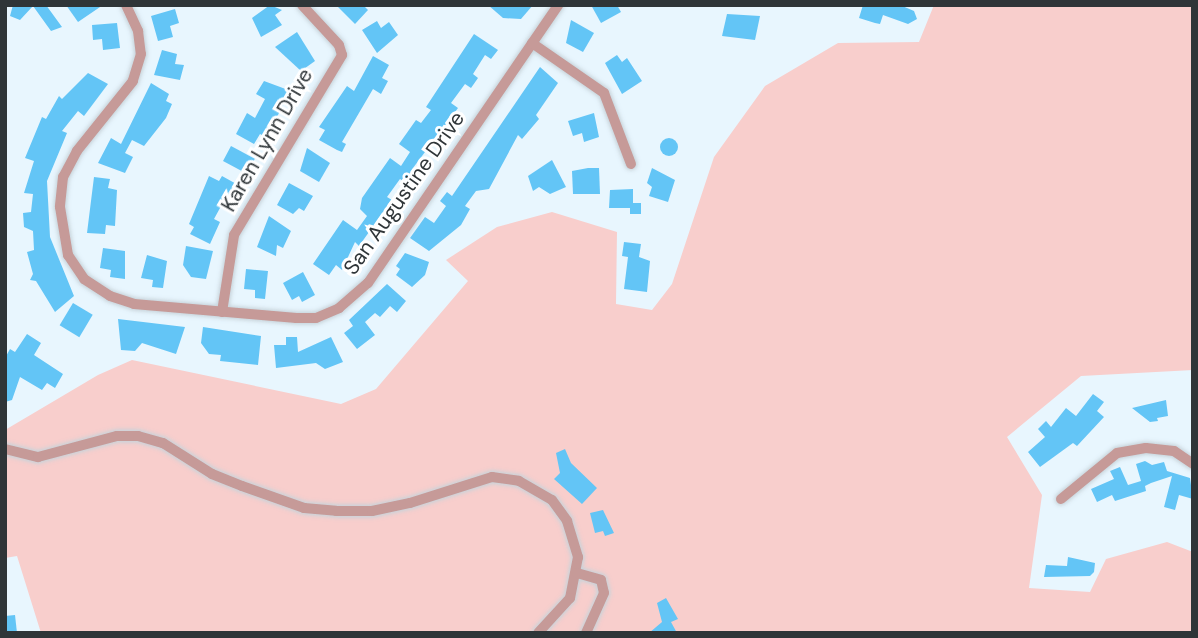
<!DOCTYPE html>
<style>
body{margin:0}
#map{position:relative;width:1198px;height:638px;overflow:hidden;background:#e8f6fe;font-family:"DM Sans",sans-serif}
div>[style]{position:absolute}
.green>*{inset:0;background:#f8cecc}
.building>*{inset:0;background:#63c5f6;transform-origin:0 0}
.round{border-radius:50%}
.roads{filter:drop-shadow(0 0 2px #c7d3da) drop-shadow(0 0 2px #c7d3da)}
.minor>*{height:10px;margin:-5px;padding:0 5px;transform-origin:5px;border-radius:5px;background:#c69a98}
span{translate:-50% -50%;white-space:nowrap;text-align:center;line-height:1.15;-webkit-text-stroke:6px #fff;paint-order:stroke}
.street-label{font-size:21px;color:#2f3538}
.frame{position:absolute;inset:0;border:7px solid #2f3538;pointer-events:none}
</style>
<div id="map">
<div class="green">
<i style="clip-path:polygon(934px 5px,1193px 5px,1193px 370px,1081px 376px,1007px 437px,1042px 495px,1029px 588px,1090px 592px,1106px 559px,1167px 542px,1193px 552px,1193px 633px,41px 633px,17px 556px,5px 558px,5px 430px,98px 375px,132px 360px,341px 404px,376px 389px,468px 281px,446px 260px,497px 227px,552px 212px,617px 232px,616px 304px,652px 310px,672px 284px,714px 157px,765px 86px,838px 43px,919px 42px)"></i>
</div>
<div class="building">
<i style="clip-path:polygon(13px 5px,46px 5px,62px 27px,51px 31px,33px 6px,20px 20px,10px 16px)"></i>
<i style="clip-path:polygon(66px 5px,103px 5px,78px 22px)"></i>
<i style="clip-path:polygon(270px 5px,282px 10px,275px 15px,282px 25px,261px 37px,252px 18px)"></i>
<i style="clip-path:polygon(336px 5px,363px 5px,368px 10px,355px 24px)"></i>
<i style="clip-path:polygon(488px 5px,533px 5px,521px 19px,503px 18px)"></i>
<i style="clip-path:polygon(591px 5px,617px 5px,621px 12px,601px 23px)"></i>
<i style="clip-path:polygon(863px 5px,900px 5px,914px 11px,917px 19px,908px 24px,883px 15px,880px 24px,875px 23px,859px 18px)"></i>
<i style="clip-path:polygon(175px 9px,179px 23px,170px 26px,173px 37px,158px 41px,151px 16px)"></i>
<i style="clip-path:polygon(727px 14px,760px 16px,755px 40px,722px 36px)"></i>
<i style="clip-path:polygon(571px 20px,594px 33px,583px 52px,566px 43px)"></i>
<i style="clip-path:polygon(377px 21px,381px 28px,389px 22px,398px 35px,377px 53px,362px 30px)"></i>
<i style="clip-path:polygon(117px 23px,120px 48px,103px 50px,102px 39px,93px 40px,92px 25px)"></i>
<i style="clip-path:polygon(297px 32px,315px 61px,301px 71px,275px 47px)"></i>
<i style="clip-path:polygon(474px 34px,498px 50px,491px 59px,485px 55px,473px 74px,478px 78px,471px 88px,465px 84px,451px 103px,458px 108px,410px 172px,413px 175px,407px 184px,400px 179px,387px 197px,392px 200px,359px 246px,355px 242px,342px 270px,336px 265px,329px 275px,313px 264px,343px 220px,357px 230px,367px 216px,360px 209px,362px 198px,390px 158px,401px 166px,410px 152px,399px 144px,416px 120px,421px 123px,431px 110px,426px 107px)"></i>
<i style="clip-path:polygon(162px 50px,177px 54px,175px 64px,184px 65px,180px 80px,154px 75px)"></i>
<i style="clip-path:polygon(617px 55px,622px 62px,627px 58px,642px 81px,622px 94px,605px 63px)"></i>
<i style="clip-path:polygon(373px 56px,389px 65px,382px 78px,388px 81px,381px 94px,373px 89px,342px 142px,346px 144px,342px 152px,337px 150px,319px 140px,325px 130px,319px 127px,347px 86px,354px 91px)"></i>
<i style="clip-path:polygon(540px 67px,558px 83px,536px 115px,539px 119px,522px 139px,518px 135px,489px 189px,476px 191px,465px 206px,470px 209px,461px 225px,429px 251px,410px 238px,425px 217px,434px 223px,446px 206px,440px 201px,447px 192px,452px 196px)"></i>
<i style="clip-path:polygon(88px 73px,108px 84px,84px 116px,78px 111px,62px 131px,67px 133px,47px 181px,50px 237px,74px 296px,55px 312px,36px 281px,30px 280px,33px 274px,27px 252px,34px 250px,33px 231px,24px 227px,23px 213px,31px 212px,33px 194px,24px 193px,34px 161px,25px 158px,42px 117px,46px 119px,59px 96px,62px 99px)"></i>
<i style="clip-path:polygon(264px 81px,291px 91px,266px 137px,260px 134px,254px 144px,236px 134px,247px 113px,255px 118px,265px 99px,256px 94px)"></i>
<i style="clip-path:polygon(151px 83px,169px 94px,166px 101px,172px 104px,166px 118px,144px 146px,132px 140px,125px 153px,133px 157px,125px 173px,98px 163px,111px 138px,121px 144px)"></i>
<i style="clip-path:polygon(594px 113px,599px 137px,584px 142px,582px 133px,573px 136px,568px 121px)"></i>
<i class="round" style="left:660px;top:138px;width:18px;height:18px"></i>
<i style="left:231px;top:146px;width:27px;height:17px;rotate:28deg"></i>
<i style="clip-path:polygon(307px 148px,330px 163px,319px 182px,300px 171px)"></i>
<i style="clip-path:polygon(552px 160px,566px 187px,550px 194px,539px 187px,533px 191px,528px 176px)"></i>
<i style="clip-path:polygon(588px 168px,599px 168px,600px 194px,573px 194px,572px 171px)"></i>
<i style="clip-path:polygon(652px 168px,675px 180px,668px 202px,649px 196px,652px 187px,647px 183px)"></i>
<i style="clip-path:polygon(209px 176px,219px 181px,222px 176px,240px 186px,232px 200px,226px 197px,214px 219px,220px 222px,210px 244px,190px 234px,194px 227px,189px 224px)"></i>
<i style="clip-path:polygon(94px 177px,110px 179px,108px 188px,117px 190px,115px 226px,106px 225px,105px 234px,87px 233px)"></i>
<i style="clip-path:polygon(289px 183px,313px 196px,304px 211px,299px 208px,293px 214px,277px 205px)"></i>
<i style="clip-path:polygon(633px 189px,633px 203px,641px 203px,641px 214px,630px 214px,630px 208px,609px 208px,610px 190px)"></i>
<i style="clip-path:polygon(269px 216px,291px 231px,283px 248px,277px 245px,276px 256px,257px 247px)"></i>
<i style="clip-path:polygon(624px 242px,641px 244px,639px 257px,650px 261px,647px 292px,624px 289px,628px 257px,622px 256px)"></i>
<i style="clip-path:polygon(186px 246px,213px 251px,206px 279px,191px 277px,183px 265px)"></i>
<i style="clip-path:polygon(103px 248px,125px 251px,125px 279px,110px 277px,111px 270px,100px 268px)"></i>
<i style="clip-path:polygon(405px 253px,429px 262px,425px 275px,412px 287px,396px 275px,400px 269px,396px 266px)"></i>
<i style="clip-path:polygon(147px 255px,167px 261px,163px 288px,152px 287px,153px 280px,141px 278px)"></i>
<i style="clip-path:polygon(246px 269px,268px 271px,265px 299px,255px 298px,255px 290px,244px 289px)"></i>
<i style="clip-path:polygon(303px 272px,315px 295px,302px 302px,299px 296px,292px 300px,283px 283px)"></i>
<i style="clip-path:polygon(387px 284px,406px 301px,397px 312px,390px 306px,380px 317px,375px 313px,365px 322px,375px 335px,357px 349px,344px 333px,353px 326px,349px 320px)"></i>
<i style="left:73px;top:303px;width:23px;height:26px;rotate:31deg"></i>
<i style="clip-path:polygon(118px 319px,185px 327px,176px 354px,142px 343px,135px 351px,121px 350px)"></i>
<i style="clip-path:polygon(203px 327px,261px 336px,258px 365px,220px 361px,221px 355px,209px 354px,201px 343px)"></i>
<i style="clip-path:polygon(27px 334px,41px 343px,34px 355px,63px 374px,55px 388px,47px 383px,42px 390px,20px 377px,12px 400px,5px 402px,5px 358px,10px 349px,15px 352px)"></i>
<i style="clip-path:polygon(286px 337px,297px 337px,298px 352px,331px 337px,343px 362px,325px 369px,316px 363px,276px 368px,274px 345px,286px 345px)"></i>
<i style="clip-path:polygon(1093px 394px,1104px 402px,1097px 411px,1104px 417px,1077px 446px,1073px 443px,1040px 467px,1028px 452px,1045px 437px,1038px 429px,1046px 421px,1051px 427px,1066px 408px,1076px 416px)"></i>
<i style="clip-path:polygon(1166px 400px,1168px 416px,1157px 418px,1158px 421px,1150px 422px,1132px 408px)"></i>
<i style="clip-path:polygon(565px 449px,571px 463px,597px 488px,582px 504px,554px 479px,560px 473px,556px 453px)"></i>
<i style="clip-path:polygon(1145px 461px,1152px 465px,1164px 462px,1167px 471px,1190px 478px,1193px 499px,1179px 495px,1175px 510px,1164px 507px,1172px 476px,1151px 483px,1145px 486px,1146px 491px,1115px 501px,1112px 495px,1097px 502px,1091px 489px,1114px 479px,1110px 471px,1120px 467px,1128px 485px,1141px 481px,1136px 464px)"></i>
<i style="clip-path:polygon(603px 510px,614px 533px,605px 536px,603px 531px,595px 533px,590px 513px)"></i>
<i style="clip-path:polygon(1068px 557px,1095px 563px,1094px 572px,1090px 576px,1044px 577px,1046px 565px,1067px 566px)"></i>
<i style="clip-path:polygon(666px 598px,678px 619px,671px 622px,677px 633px,649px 633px,662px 622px,657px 603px)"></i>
<i style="clip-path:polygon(15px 615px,17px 633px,5px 633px,5px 616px)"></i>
</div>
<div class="roads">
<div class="minor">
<i style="left:126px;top:5px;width:29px;rotate:65deg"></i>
<i style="left:138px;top:31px;width:23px;rotate:83deg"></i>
<i style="left:141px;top:54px;width:28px;rotate:107deg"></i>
<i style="left:133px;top:81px;width:90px;rotate:128.7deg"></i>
<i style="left:77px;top:151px;width:30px;rotate:118deg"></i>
<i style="left:63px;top:177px;width:30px;rotate:96deg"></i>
<i style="left:60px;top:207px;width:49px;rotate:80.5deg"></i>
<i style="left:68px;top:255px;width:29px;rotate:56deg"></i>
<i style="left:84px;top:279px;width:31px;rotate:33deg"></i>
<i style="left:110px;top:296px;width:25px;rotate:18deg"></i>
<i style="left:134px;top:304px;width:163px;rotate:4.9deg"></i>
<i style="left:296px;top:318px;width:20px"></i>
<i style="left:316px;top:318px;width:25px;rotate:-23deg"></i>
<i style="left:339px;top:308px;width:38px;rotate:-41deg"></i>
<i style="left:368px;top:283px;width:337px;rotate:-55.6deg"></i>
<i style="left:532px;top:43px;width:88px;rotate:34.8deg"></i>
<i style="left:604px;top:93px;width:76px;rotate:69.2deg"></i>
<i style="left:222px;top:312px;width:78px;rotate:-81.1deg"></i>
<i style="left:234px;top:235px;width:210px;rotate:-59deg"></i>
<i style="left:342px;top:55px;width:10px;rotate:-107deg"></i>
<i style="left:339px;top:45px;width:54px;rotate:-132.8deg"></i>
<i style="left:5px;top:449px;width:34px;rotate:14deg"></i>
<i style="left:38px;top:457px;width:82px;rotate:-14.9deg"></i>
<i style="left:117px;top:436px;width:21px"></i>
<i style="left:138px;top:436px;width:26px;rotate:16deg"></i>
<i style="left:163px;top:443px;width:58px;rotate:32.3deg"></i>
<i style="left:212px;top:474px;width:32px;rotate:22deg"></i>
<i style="left:242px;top:486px;width:66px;rotate:19.5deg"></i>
<i style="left:304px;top:508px;width:32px;rotate:5deg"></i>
<i style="left:336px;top:511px;width:36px"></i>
<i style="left:372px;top:511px;width:39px;rotate:-12deg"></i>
<i style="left:410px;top:503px;width:86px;rotate:-17.6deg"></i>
<i style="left:492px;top:477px;width:27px;rotate:8deg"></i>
<i style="left:519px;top:481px;width:38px;rotate:30deg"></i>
<i style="left:552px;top:500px;width:26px;rotate:54deg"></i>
<i style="left:567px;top:521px;width:38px;rotate:73deg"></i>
<i style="left:578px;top:557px;width:42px;rotate:101deg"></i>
<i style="left:570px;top:598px;width:47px;rotate:132.4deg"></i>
<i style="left:1061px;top:499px;width:72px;rotate:-39.4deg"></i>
<i style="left:1117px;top:453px;width:29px;rotate:-10deg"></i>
<i style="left:1146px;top:448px;width:28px;rotate:6deg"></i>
<i style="left:1174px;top:451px;width:23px;rotate:34deg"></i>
<i style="left:577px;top:573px;width:25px;rotate:16deg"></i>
<i style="left:601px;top:580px;width:13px;rotate:77deg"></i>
<i style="left:604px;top:593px;width:44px;rotate:114.2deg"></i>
</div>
</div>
<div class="street-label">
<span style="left:267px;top:140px;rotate:-60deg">Karen Lynn Drive</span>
<span style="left:404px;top:193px;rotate:-55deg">San Augustine Drive</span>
</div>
<div class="frame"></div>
</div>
